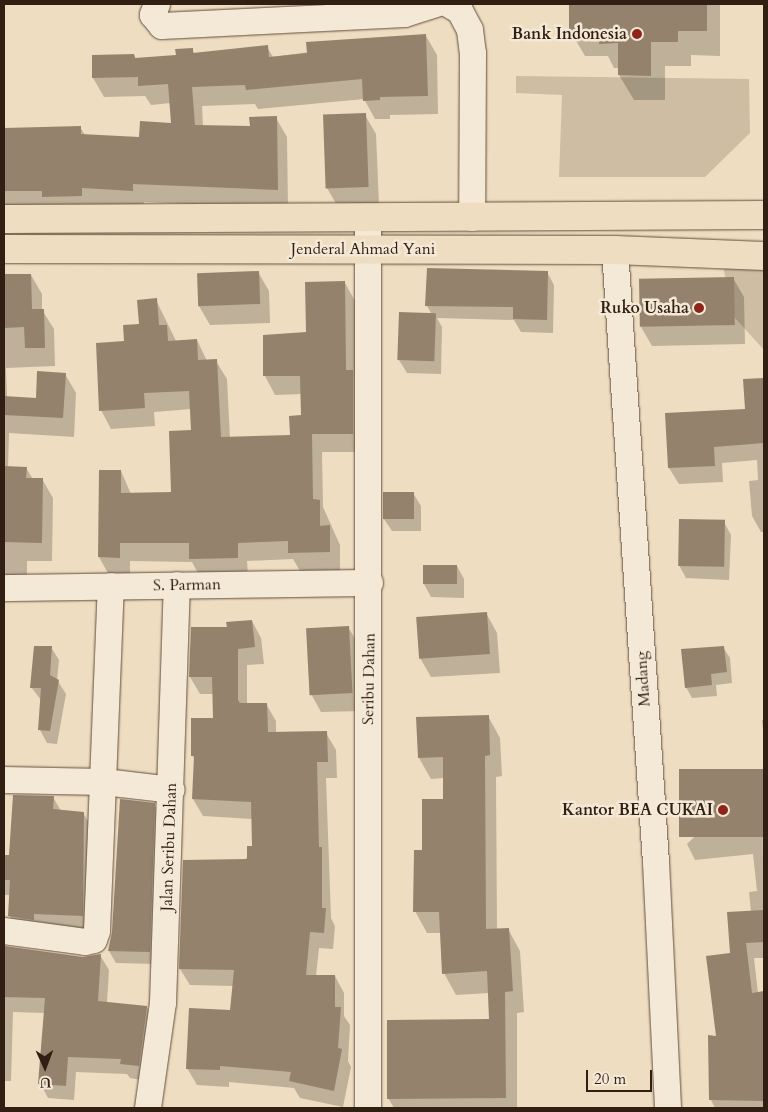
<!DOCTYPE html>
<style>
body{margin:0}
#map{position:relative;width:768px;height:1112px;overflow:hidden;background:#eeddc0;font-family:Cardo,serif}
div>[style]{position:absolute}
.green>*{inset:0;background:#cebda3}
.shadow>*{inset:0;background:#0003}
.building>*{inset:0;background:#94826d;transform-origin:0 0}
.roads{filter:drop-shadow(0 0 1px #614e3e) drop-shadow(0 0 1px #614e3e)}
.minor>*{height:26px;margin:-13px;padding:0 13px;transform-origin:13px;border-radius:13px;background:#f4e9d6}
.trunk>*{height:28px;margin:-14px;padding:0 14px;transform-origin:14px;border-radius:14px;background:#eeddc0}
.dots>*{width:14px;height:14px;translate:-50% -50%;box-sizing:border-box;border:2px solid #f4e9d6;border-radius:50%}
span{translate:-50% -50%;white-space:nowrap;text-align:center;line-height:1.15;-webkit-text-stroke:5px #f4e9d6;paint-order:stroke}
.poi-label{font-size:16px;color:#321f13;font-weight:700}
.right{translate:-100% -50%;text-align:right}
.street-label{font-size:16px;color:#321f13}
.frame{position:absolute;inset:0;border:5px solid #321f13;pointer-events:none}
.north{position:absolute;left:20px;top:1042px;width:50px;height:50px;-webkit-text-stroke:4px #f4e9d6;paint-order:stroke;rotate:178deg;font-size:14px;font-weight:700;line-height:20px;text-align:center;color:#321f13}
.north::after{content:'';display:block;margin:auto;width:18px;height:22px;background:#321f13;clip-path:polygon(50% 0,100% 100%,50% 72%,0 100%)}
.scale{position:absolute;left:586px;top:1070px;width:66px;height:22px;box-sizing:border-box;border:2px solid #321f13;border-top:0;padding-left:6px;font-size:15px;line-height:18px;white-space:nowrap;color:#321f13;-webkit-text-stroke:4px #f4e9d6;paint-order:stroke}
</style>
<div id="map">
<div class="green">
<i style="clip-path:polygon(516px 76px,749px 79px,750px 133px,705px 177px,559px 177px,562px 95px,516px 93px)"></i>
<i style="clip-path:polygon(721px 258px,764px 264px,764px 350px,735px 318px)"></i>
</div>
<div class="shadow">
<i style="clip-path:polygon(571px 4px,720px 4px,720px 56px,691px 55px,691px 66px,665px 66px,665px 100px,634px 100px,619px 75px,619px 68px,614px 68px,608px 56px,585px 56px,571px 32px)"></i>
<i style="clip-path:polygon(426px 36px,437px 55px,438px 114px,390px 115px,390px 119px,375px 119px,364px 99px,258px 109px,255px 104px,202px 106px,203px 126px,251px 127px,276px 118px,287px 137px,288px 208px,144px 202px,143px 209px,4px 210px,4px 129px,80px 127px,85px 135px,141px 138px,173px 125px,171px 103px,151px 105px,145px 96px,104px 97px,93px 78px,134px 55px,136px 59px,177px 56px,192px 49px,195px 54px,267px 47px,273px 57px)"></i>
<i style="clip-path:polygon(365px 115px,376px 134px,379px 205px,338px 207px,327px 188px)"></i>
<i style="clip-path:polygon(258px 272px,269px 291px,270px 323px,210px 325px,199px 306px,233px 273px)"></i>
<i style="clip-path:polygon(547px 272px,554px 285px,553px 333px,521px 332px,514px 320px,437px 318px,442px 327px,441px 374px,407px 373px,399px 360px,400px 314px,432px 315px,427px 306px)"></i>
<i style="clip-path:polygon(31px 275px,42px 294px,42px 310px,54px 329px,55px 366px,6px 368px,7px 397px,37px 399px,65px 374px,76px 393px,74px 437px,9px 433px,8px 468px,26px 468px,33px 479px,42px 479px,53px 498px,52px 561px,27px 561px,27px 579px,4px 580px,4px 276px)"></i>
<i style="clip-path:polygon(733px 278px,744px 297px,745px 344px,652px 346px,641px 327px)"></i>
<i style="clip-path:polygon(345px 283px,355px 301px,363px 452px,322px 452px,323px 507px,340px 545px,340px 570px,300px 571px,293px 559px,247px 561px,248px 576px,200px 577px,192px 562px,130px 561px,130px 576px,109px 575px,99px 557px,121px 471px,131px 494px,172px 493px,193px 431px,191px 409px,154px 412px,155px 426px,111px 429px,101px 410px,126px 343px,156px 300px,176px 341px,197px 340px,207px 361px,216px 361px,227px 379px,230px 438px,291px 436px,302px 417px,302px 394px,275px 395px,265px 376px,264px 336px,308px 334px)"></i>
<i style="clip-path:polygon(764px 379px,764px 532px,761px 532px,752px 516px,749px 481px,758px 480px,757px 460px,722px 463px,723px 482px,679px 484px,669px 468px,667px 414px,746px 410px,744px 381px)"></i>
<i style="clip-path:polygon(413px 493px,421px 506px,421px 531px,392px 531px,384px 519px)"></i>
<i style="clip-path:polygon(724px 522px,731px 535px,729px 580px,686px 578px,679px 565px)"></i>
<i style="clip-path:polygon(424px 566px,457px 566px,464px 579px,464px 598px,431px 597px,424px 584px)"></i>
<i style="clip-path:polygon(486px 613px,497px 633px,500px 673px,431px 677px,420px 658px,417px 618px)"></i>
<i style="clip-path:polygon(252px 621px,261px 638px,264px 664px,247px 665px,247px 704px,266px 704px,276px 721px,276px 734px,326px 733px,336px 750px,337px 778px,326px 778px,331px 918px,335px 926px,333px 949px,319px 948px,316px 976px,335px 976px,344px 993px,344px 1016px,350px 1025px,348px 1061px,351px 1067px,343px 1107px,300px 1098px,294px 1088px,229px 1082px,229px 1087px,197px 1085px,187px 1068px,231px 1011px,234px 986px,190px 985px,180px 969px,253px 847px,252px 819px,203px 816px,193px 799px,195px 760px,192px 755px,214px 719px,214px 694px,200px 694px,190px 677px,228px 629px)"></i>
<i style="clip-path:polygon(348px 627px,359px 645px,362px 711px,321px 712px,311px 694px,308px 629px)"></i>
<i style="clip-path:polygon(51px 647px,59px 660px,57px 680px,66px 694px,57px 744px,47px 743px,40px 730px,41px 700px,31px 687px)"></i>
<i style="clip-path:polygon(723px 647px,730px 658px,732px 683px,716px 685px,717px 696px,692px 698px,686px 687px)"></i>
<i style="clip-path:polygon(488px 716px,500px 738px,502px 776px,496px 777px,497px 930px,508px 929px,520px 951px,524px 1012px,517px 1013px,517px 1108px,394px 1108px,388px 1098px,491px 1021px,489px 993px,456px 995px,444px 973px,441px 933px,427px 933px,415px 911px,424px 851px,444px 800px,444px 778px,431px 779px,419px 758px)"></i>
<i style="clip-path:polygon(762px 720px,764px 720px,764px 740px)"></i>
<i style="clip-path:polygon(762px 770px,764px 958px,754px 958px,758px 993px,764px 993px,764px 1108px,715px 1108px,711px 1100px,731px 955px,751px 912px,749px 892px,757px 891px,753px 854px,695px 860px,687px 844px)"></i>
<i style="clip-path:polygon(53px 797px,61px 811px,83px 813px,92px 828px,91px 931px,18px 932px,10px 916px,11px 895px,4px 895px,4px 857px,10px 856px)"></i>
<i style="clip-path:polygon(154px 804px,161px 817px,156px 964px,116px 963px,109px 951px,113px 932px)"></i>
<i style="clip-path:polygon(4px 947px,83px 958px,100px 955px,109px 970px,107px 1003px,147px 1007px,155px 1022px,147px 1081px,130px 1078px,127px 1074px,76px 1072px,74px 1100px,48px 1098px,40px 1083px,45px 1013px,13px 1012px,11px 1081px,4px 1081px)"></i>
</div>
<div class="building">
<i style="clip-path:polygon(569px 4px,707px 4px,707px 31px,678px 31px,678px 42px,651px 42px,651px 76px,618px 75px,618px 43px,599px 44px,599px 32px,569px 32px)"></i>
<i style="clip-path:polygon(426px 34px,428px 96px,380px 97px,380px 100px,363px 101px,362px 79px,246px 90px,245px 85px,192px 87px,195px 125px,250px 126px,249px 117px,277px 116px,278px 190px,133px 184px,133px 191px,82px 188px,82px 196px,42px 197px,42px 191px,4px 191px,4px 128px,81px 126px,81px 134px,139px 137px,140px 121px,171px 123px,168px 84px,138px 86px,138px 77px,92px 78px,92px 55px,134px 54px,135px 58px,176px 55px,175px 49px,193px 48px,193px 53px,268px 45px,269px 57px,307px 53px,306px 42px)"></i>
<i style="left:366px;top:113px;width:74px;height:43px;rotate:88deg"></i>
<i style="clip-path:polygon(427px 268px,548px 271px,547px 320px,513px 319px,513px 307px,425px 306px)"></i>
<i style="left:259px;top:271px;width:33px;height:62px;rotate:88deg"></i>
<i style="clip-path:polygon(4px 274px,31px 274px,32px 309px,44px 309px,45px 348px,25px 348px,24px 327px,4px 328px)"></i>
<i style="left:734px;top:277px;width:48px;height:95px;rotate:89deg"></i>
<i style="clip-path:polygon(345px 281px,346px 370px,353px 370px,353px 434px,312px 434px,313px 499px,320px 500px,320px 526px,330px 525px,330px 552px,288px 553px,288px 541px,238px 543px,238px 558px,189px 559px,189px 543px,120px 543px,120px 558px,98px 557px,99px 470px,121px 470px,121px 493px,171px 492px,169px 431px,191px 430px,189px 391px,144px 393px,145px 408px,99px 411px,96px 343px,124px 341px,123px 325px,139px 324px,137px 300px,157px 298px,159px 325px,167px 325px,168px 341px,197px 339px,198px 360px,217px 359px,221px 437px,290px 435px,289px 416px,301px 415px,300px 376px,263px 376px,263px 335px,306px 332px,305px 282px)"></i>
<i style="left:399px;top:312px;width:37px;height:48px;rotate:2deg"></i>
<i style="clip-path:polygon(37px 371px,66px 373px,63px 418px,4px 415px,4px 396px,36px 398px)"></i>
<i style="clip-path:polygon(764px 378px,764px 443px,714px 447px,715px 466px,668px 468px,665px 413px,745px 409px,743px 379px)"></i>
<i style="clip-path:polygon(4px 466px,27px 467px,26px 478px,43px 478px,42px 543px,4px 542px)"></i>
<i style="left:414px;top:492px;width:27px;height:31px;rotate:90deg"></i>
<i style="left:679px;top:519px;width:46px;height:47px;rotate:1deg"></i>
<i style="left:423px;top:565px;width:34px;height:19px"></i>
<i style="left:487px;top:612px;width:42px;height:71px;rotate:86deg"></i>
<i style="clip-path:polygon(252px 620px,255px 647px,238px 649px,238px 700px,240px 703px,267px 703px,268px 732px,327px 731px,328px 762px,317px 762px,319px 847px,322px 847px,322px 908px,326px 908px,324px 933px,310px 932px,306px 975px,335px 975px,335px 1007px,341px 1007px,338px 1048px,342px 1049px,334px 1091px,289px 1081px,291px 1072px,220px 1066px,220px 1070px,186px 1069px,189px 1008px,230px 1010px,234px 970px,179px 969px,183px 860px,247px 859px,247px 846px,252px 846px,251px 802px,192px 799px,194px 756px,191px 756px,191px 718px,213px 718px,212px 677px,189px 677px,191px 627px,227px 627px,226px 622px)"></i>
<i style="left:349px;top:626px;width:67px;height:43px;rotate:87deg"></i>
<i style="clip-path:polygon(34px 646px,52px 646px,50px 675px,59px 680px,50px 731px,38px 730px,41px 688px,30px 688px)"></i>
<i style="clip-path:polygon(724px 646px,727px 672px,711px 674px,712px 685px,685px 688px,681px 649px)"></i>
<i style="clip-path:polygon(489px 715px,490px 755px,485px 756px,486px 929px,509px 928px,513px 991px,505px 992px,506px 1098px,387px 1099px,387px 1020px,489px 1019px,487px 971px,442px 974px,439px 912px,413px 912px,414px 850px,422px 850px,422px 799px,443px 799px,443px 757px,418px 758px,416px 717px)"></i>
<i style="left:764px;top:769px;width:68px;height:85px;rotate:90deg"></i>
<i style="clip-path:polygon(13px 795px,54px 796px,53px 809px,84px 812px,83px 916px,34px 914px,34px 920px,8px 916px,10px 880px,4px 880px,4px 855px,9px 855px)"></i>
<i style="clip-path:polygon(120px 799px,155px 803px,150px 952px,108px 951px,112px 932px)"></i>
<i style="clip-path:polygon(764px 910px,764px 942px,746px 943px,752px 993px,764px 991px,764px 1101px,709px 1100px,708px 1035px,716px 1036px,706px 956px,730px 953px,727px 912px)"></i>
<i style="clip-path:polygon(4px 946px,83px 957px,101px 954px,98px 1001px,147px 1006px,139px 1066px,120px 1064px,121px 1059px,68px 1057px,66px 1086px,38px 1084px,45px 998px,4px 997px)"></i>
</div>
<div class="roads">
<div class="minor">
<i style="left:157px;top:4px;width:12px;rotate:110deg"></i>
<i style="left:153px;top:15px;width:14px;rotate:51deg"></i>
<i style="left:162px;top:26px;width:243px;rotate:-2.8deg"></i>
<i style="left:405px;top:14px;width:33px;rotate:-18deg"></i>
<i style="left:448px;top:4px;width:14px;rotate:30deg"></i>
<i style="left:460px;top:11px;width:21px;rotate:62deg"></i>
<i style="left:470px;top:30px;width:23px;rotate:83deg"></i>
<i style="left:473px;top:53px;width:165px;rotate:90.3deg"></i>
<i style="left:615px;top:250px;width:613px;rotate:86.17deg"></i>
<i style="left:656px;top:862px;width:246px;rotate:87.2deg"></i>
<i style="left:4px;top:588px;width:366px;rotate:-0.8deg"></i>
<i style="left:4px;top:780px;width:100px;rotate:1.1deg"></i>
<i style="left:104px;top:782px;width:68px;rotate:6.7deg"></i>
<i style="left:4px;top:931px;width:82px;rotate:7.7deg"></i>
<i style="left:85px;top:942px;width:9px;rotate:-13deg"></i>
<i style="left:94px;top:940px;width:9px;rotate:-72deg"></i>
<i style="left:97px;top:931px;width:345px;rotate:-87.7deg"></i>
<i style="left:148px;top:1108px;width:106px;rotate:-81.9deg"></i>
<i style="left:163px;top:1003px;width:418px;rotate:-88.1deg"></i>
<i style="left:368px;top:1108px;width:890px;rotate:-90deg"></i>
</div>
<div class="trunk">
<i style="left:4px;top:219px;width:760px;rotate:-0.3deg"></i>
<i style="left:4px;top:249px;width:611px;rotate:0.09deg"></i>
<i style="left:615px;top:250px;width:149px;rotate:2.3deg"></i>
</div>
</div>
<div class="dots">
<i style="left:637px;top:34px;background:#8f2418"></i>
<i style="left:699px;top:308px;background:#8f2418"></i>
<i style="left:723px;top:810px;background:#8f2418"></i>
</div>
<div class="poi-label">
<span class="right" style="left:627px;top:34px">Bank Indonesia</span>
<span class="right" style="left:689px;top:308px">Ruko Usaha</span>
<span class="right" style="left:713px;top:810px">Kantor BEA CUKAI</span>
</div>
<div class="street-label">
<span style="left:363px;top:249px">Jenderal Ahmad Yani</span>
<span style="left:187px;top:585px;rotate:-1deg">S. Parman</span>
<span style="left:369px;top:679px;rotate:-89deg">Seribu Dahan</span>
<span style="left:643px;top:679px;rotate:-94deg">Madang</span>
<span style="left:169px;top:847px;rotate:-88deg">Jalan Seribu Dahan</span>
</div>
<div class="frame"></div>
<div class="north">U</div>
<div class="scale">20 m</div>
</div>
